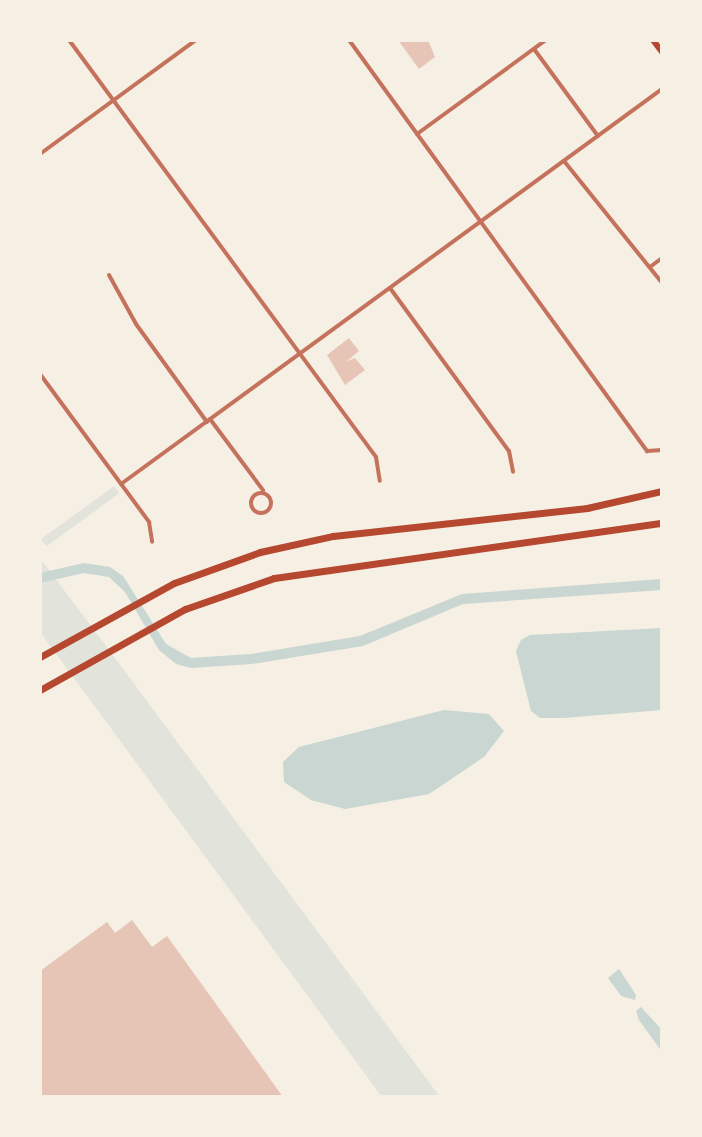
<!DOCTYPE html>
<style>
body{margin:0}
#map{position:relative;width:702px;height:1137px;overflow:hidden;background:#f6efe4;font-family:Helvetica,sans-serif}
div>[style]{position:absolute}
.green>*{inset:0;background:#e2e4dc;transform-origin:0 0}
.water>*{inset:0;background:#c9d6d2}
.building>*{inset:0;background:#e6c5b7}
.minor>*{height:4px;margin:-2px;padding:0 2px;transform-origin:2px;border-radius:2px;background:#c5725c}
.minor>.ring{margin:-2px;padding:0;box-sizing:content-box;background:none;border:4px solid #c5725c;border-radius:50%}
.secondary>*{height:6px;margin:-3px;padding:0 3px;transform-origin:3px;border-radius:3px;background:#b5482f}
.motorway>*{height:7px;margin:-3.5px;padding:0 3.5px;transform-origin:3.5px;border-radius:3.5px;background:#b5482f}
span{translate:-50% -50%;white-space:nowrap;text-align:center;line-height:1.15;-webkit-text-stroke:6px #f6efe4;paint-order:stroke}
.frame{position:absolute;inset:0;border:42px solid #f6efe4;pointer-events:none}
</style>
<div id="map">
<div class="green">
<i style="left:114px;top:486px;width:9px;height:90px;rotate:54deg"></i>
<i style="clip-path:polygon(40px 558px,118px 662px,440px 1097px,382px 1097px,40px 632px)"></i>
</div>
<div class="water">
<i style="clip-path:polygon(84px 563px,110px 567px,123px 576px,166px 644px,191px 658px,251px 654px,360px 636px,462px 594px,661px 579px,662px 590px,463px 604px,363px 646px,252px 664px,191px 668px,176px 664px,159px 650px,125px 592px,109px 577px,84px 573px,40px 583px,40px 573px)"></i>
<i style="clip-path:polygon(662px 628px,662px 710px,563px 718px,540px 718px,531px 711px,516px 651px,521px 640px,530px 635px)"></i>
<i style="clip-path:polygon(444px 710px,489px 714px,504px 731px,484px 757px,429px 794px,345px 809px,311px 800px,284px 782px,283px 762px,299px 747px)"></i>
<i style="clip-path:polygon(619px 969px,636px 995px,635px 1000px,621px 996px,608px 978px)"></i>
<i style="clip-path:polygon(641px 1007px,662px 1030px,662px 1052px,639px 1020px,636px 1011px)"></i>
</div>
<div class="building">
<i style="clip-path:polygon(398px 40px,428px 40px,435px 57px,419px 69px)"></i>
<i style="clip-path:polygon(349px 338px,359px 351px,346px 362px,355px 358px,365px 370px,345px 385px,327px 355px)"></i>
<i style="clip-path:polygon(132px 920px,152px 947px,167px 936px,283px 1097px,41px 1097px,40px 971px,107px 922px,115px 933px)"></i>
</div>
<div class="minor">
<i style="left:69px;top:40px;width:518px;rotate:53.64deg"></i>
<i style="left:376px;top:457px;width:24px;rotate:81deg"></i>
<i style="left:349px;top:40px;width:508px;rotate:54.06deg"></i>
<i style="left:647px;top:451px;width:15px;rotate:-4deg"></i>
<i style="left:534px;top:49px;width:108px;rotate:53.7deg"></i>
<i style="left:417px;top:134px;width:160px;rotate:-36.1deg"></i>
<i style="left:40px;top:154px;width:193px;rotate:-36.2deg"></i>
<i style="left:564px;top:161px;width:156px;rotate:51.2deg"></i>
<i style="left:650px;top:267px;width:15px;rotate:-37deg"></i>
<i style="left:109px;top:275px;width:56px;rotate:61.1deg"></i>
<i style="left:136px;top:324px;width:121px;rotate:54.1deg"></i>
<i style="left:390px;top:288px;width:202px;rotate:53.9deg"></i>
<i style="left:509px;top:451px;width:21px;rotate:79deg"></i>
<i style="left:40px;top:374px;width:184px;rotate:53.6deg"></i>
<i style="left:149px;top:522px;width:20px;rotate:81deg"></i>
<i style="left:210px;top:419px;width:89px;rotate:53.3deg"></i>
<i style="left:121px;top:484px;width:670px;rotate:-36.13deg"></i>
<i class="ring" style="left:251px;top:493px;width:16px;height:16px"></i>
</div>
<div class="secondary">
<i style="left:653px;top:40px;width:15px;rotate:53deg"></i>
</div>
<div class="motorway">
<i style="left:40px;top:657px;width:153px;rotate:-28.9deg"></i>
<i style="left:174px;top:583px;width:91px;rotate:-19.8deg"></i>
<i style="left:260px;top:552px;width:75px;rotate:-12.4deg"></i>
<i style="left:333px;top:536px;width:256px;rotate:-6.3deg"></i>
<i style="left:587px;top:508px;width:77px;rotate:-12.8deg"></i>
<i style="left:40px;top:690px;width:166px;rotate:-29.2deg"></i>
<i style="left:185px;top:609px;width:94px;rotate:-19.2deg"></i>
<i style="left:274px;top:578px;width:392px;rotate:-8.1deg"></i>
</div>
<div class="frame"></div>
</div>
